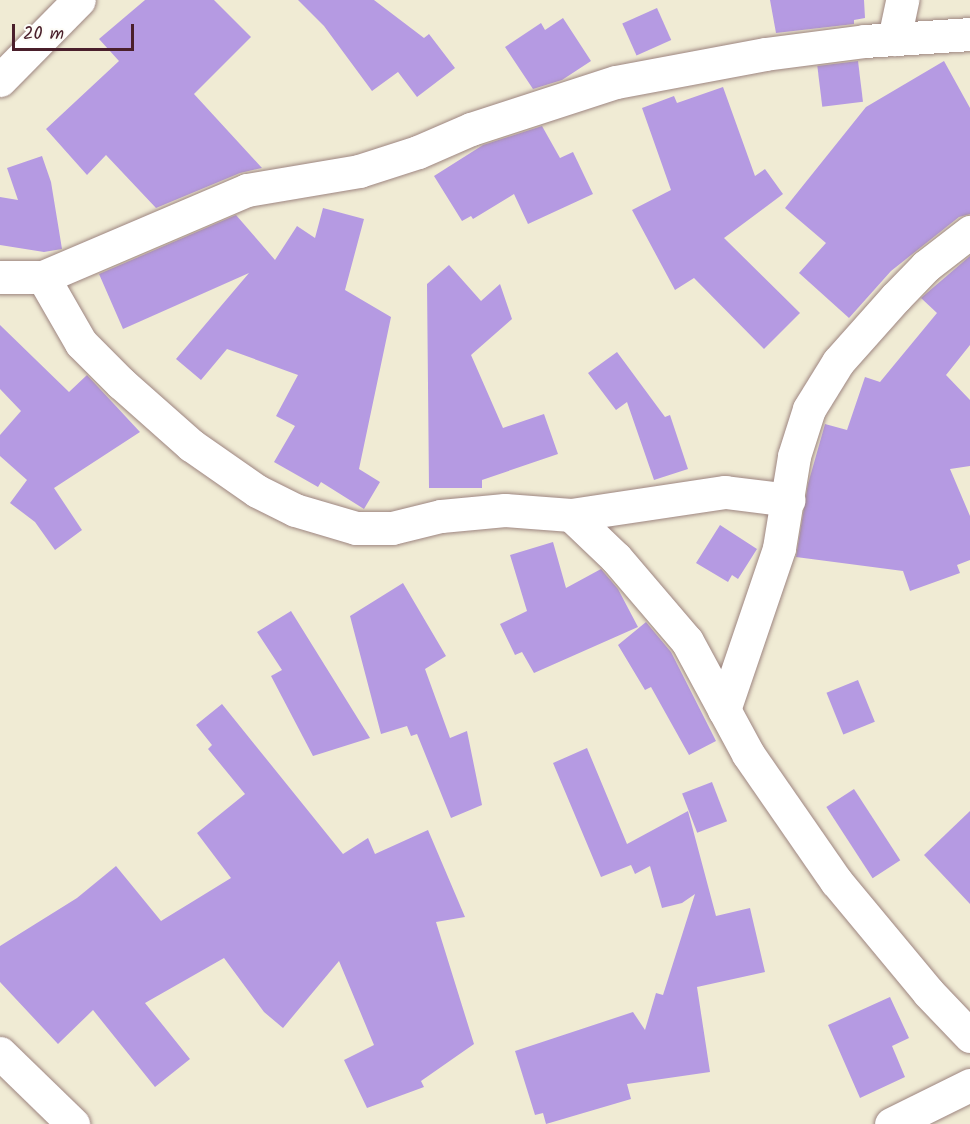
<!DOCTYPE html>
<style>
body{margin:0}
#map{position:relative;width:970px;height:1124px;overflow:hidden;background:#f0ebd4;font-family:Kalam,sans-serif}
div>[style]{position:absolute}
.building>*{inset:0;background:#b59ae2;transform-origin:0 0}
.roads{filter:drop-shadow(0 0 2px #9d8580) drop-shadow(0 0 2px #9d8580)}
.minor>*{height:33px;margin:-16.5px;padding:0 16.5px;transform-origin:16.5px;border-radius:16.5px;background:#fff}
.tertiary>*{height:33px;margin:-16.5px;padding:0 16.5px;transform-origin:16.5px;border-radius:16.5px;background:#fff}
span{translate:-50% -50%;white-space:nowrap;text-align:center;line-height:1.15;-webkit-text-stroke:4.5px #fdfcf7;paint-order:stroke}
.scale{position:absolute;left:12px;top:24px;width:122px;height:27px;box-sizing:border-box;border:3px solid #4a1f2b;border-top:0;padding-left:8px;font-size:18px;line-height:21px;white-space:nowrap;color:#4a1f2b;-webkit-text-stroke:4px #fdfcf7;paint-order:stroke}
</style>
<div id="map">
<div class="building">
<i style="clip-path:polygon(145px 0,214px 0,251px 37px,194px 94px,262px 168px,240px 173px,156px 208px,106px 155px,87px 175px,46px 129px,119px 61px,99px 39px)"></i>
<i style="clip-path:polygon(298px 0,374px 0,424px 38px,429px 34px,455px 68px,417px 97px,398px 72px,372px 91px,324px 26px)"></i>
<i style="clip-path:polygon(770px 0,864px 0,865px 18px,854px 20px,854px 24px,776px 33px)"></i>
<i style="left:657px;top:8px;width:35px;height:38px;rotate:66deg"></i>
<i style="clip-path:polygon(563px 18px,591px 61px,562px 80px,533px 89px,505px 47px,541px 23px,545px 30px)"></i>
<i style="left:858px;top:61px;width:41px;height:41px;rotate:83deg"></i>
<i style="clip-path:polygon(944px 61px,970px 108px,970px 214px,959px 217px,891px 271px,849px 318px,799px 273px,826px 243px,785px 208px,866px 107px)"></i>
<i style="clip-path:polygon(723px 87px,755px 176px,765px 169px,783px 194px,724px 238px,800px 313px,764px 349px,694px 278px,675px 290px,632px 210px,671px 190px,642px 108px,674px 96px,677px 103px)"></i>
<i style="clip-path:polygon(542px 126px,560px 158px,573px 152px,593px 194px,528px 224px,514px 194px,473px 219px,471px 216px,462px 221px,434px 176px,483px 145px)"></i>
<i style="clip-path:polygon(42px 156px,51px 182px,62px 249px,44px 252px,0 245px,0 197px,18px 200px,7px 168px)"></i>
<i style="clip-path:polygon(323px 208px,364px 219px,345px 290px,391px 317px,359px 469px,380px 482px,364px 509px,321px 482px,318px 487px,274px 462px,295px 426px,276px 416px,298px 375px,227px 349px,201px 380px,176px 359px,249px 273px,123px 329px,99px 274px,236px 215px,275px 260px,297px 226px,315px 238px)"></i>
<i style="clip-path:polygon(970px 256px,970px 345px,946px 375px,970px 400px,970px 466px,950px 469px,970px 516px,970px 560px,957px 565px,960px 573px,910px 591px,903px 571px,796px 557px,808px 484px,825px 424px,847px 430px,865px 377px,880px 382px,937px 313px,921px 298px)"></i>
<i style="clip-path:polygon(449px 265px,481px 301px,500px 284px,512px 319px,471px 355px,503px 428px,544px 414px,558px 454px,482px 480px,482px 488px,429px 488px,427px 284px)"></i>
<i style="clip-path:polygon(0 325px,69px 392px,87px 375px,140px 432px,54px 488px,82px 530px,55px 550px,35px 522px,10px 503px,27px 480px,0 456px,0 435px,21px 411px,0 389px)"></i>
<i style="clip-path:polygon(617px 352px,665px 417px,670px 415px,688px 469px,654px 480px,627px 402px,616px 410px,588px 373px)"></i>
<i style="clip-path:polygon(720px 525px,757px 549px,738px 579px,732px 575px,728px 582px,696px 563px)"></i>
<i style="clip-path:polygon(553px 542px,566px 588px,601px 569px,618px 589px,638px 627px,534px 673px,522px 652px,515px 655px,500px 624px,527px 611px,510px 555px)"></i>
<i style="clip-path:polygon(403px 583px,446px 656px,425px 669px,450px 738px,467px 731px,482px 805px,451px 818px,417px 734px,411px 736px,407px 726px,381px 734px,350px 616px)"></i>
<i style="clip-path:polygon(291px 611px,370px 738px,313px 756px,271px 676px,282px 670px,257px 632px)"></i>
<i style="clip-path:polygon(646px 622px,671px 652px,716px 741px,689px 755px,651px 687px,645px 690px,618px 645px)"></i>
<i style="left:858px;top:680px;width:45px;height:34px;rotate:68deg"></i>
<i style="clip-path:polygon(222px 704px,343px 854px,368px 838px,375px 854px,428px 830px,465px 917px,436px 922px,474px 1044px,421px 1081px,424px 1087px,367px 1108px,344px 1060px,374px 1045px,339px 961px,283px 1028px,264px 1012px,224px 958px,145px 1003px,190px 1059px,155px 1087px,93px 1010px,58px 1044px,0 982px,0 946px,77px 898px,116px 866px,161px 921px,231px 878px,197px 833px,245px 794px,208px 749px,212px 745px,196px 725px)"></i>
<i style="clip-path:polygon(587px 748px,627px 844px,688px 811px,716px 916px,750px 908px,765px 972px,697px 987px,710px 1072px,627px 1084px,631px 1099px,546px 1124px,543px 1113px,535px 1115px,515px 1051px,633px 1012px,645px 1030px,656px 993px,663px 995px,695px 894px,682px 903px,662px 908px,650px 866px,635px 874px,631px 865px,601px 877px,553px 763px)"></i>
<i style="left:712px;top:782px;width:42px;height:32px;rotate:69deg"></i>
<i style="left:854px;top:789px;width:85px;height:33px;rotate:57deg"></i>
<i style="clip-path:polygon(970px 811px,970px 904px,924px 855px)"></i>
<i style="clip-path:polygon(890px 997px,909px 1038px,892px 1046px,905px 1077px,860px 1098px,828px 1025px)"></i>
</div>
<div class="roads">
<div class="minor">
<i style="left:894px;top:39px;width:40px;rotate:-78deg"></i>
<i style="left:0;top:277px;width:43px"></i>
<i style="left:43px;top:277px;width:222px;rotate:-23.1deg"></i>
<i style="left:247px;top:190px;width:114px;rotate:-9.6deg"></i>
<i style="left:359px;top:171px;width:62px;rotate:-17.9deg"></i>
<i style="left:418px;top:152px;width:58px;rotate:-23.5deg"></i>
<i style="left:471px;top:129px;width:152px;rotate:-18deg"></i>
<i style="left:616px;top:82px;width:152px;rotate:-10.6deg"></i>
<i style="left:765px;top:54px;width:101px;rotate:-7.4deg"></i>
<i style="left:865px;top:41px;width:105px;rotate:-3.8deg"></i>
<i style="left:43px;top:277px;width:76px;rotate:60.1deg"></i>
<i style="left:81px;top:343px;width:57px;rotate:45deg"></i>
<i style="left:121px;top:383px;width:94px;rotate:41.5deg"></i>
<i style="left:191px;top:445px;width:80px;rotate:34.9deg"></i>
<i style="left:257px;top:491px;width:42px;rotate:26.6deg"></i>
<i style="left:295px;top:510px;width:64px;rotate:16.4deg"></i>
<i style="left:356px;top:528px;width:36px"></i>
<i style="left:392px;top:528px;width:50px;rotate:-13.8deg"></i>
<i style="left:441px;top:516px;width:64px;rotate:-5.4deg"></i>
<i style="left:505px;top:510px;width:66px;rotate:4.3deg"></i>
<i style="left:571px;top:515px;width:62px;rotate:43.7deg"></i>
<i style="left:616px;top:558px;width:109px;rotate:49.5deg"></i>
<i style="left:687px;top:641px;width:128px;rotate:61.6deg"></i>
<i style="left:748px;top:754px;width:155px;rotate:55.3deg"></i>
<i style="left:836px;top:881px;width:144px;rotate:50.3deg"></i>
<i style="left:928px;top:992px;width:61px;rotate:46.3deg"></i>
<i style="left:571px;top:515px;width:156px;rotate:-8.5deg"></i>
<i style="left:725px;top:492px;width:64px;rotate:7.1deg"></i>
<i style="left:724px;top:710px;width:171px;rotate:-71.2deg"></i>
<i style="left:779px;top:548px;width:93px;rotate:-80.7deg"></i>
<i style="left:794px;top:456px;width:49px;rotate:-72.3deg"></i>
<i style="left:809px;top:409px;width:55px;rotate:-58.3deg"></i>
<i style="left:838px;top:362px;width:87px;rotate:-48.3deg"></i>
<i style="left:896px;top:297px;width:43px;rotate:-45.9deg"></i>
<i style="left:926px;top:266px;width:56px;rotate:-37.7deg"></i>
<i style="left:0;top:1053px;width:102px;rotate:44.2deg"></i>
<i style="left:891px;top:1124px;width:88px;rotate:-26.3deg"></i>
</div>
<div class="tertiary">
<i style="left:0;top:80px;width:112px;rotate:-45.4deg"></i>
</div>
</div>
<div class="scale">20 m</div>
</div>
